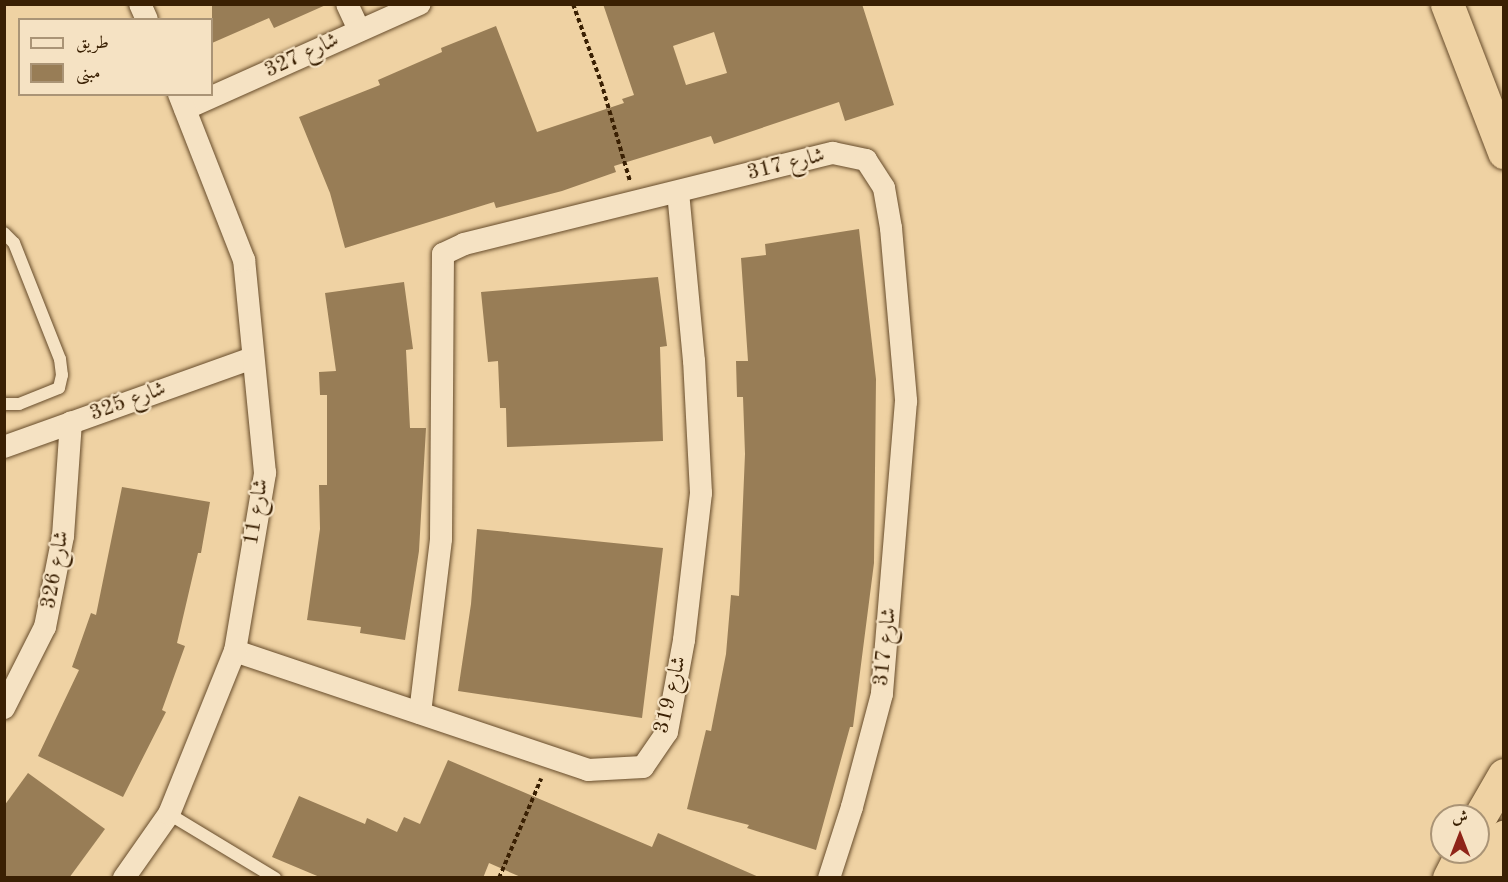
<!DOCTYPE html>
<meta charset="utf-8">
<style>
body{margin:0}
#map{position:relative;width:1508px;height:882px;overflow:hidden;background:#efd2a3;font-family:"Old Standard TT",Amiri,serif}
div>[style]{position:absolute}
.building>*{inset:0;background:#987d56}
.path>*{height:4px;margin-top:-2px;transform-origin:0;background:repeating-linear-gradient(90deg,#3a2003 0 4.5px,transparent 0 7.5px)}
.roads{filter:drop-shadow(0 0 2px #674c2b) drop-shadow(0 0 2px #674c2b)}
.lane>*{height:12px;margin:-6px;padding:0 6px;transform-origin:6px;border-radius:6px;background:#f5e2c3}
.street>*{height:22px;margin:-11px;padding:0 11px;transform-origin:11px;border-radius:11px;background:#f5e2c3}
.highway>*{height:33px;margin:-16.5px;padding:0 16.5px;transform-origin:16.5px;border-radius:16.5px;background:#efd2a3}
span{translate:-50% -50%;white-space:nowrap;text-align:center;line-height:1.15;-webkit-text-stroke:4.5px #f5e2c3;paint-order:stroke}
.street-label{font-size:21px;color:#3a2003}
.frame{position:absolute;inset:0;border:6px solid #3a2003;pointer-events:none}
.legend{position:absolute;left:18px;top:18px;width:195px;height:78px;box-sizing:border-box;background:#f5e2c3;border:2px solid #aa9476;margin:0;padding:8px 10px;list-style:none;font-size:18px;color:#3a2003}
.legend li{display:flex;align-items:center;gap:12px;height:30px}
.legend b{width:30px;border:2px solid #aa9476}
.north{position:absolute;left:1430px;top:804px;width:60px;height:60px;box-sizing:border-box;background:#f5e2c3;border:2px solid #aa9476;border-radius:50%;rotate:0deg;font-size:16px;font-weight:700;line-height:24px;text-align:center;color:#3a2003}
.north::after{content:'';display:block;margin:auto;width:21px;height:27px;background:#8f2418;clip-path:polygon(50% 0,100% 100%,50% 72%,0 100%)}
</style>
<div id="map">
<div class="building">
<i style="clip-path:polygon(212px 4px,328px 4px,274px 28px,269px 18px,212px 43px)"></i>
<i style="clip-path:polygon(evenodd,603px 4px,862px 4px,894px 105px,845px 121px,839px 102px,714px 144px,711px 136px,614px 166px,616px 172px,562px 191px,496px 208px,494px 202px,345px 248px,330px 193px,299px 117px,380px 85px,378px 80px,442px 52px,441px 48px,496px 26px,537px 132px,624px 103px,622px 99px,634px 95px,603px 4px,714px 32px,727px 73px,686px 85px,673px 46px,714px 32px)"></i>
<i style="clip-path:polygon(859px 229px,876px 379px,874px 563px,853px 727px,850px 727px,816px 850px,747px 828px,749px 825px,687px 809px,706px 730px,711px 731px,726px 654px,731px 595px,739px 596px,745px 454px,743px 397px,737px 397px,736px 361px,748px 361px,741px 258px,766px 255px,765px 244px)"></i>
<i style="clip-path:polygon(658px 277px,667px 346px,660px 347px,663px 441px,507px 447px,506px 408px,500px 408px,498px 361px,488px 362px,481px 292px)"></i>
<i style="clip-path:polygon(404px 282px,413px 349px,406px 350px,410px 428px,426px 428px,419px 551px,405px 640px,360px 633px,361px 627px,307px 620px,320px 529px,319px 485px,327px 485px,327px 395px,320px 395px,319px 372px,336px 371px,325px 293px)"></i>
<i style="clip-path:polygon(122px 487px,210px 502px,201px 553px,198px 553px,177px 643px,185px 646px,162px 710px,166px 712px,123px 797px,38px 756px,79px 670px,72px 667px,91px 613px,96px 615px)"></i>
<i style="clip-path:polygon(477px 529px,663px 548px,642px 718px,458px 691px,471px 604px)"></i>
<i style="clip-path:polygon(448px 760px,652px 847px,658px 833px,761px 878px,523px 878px,489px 863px,483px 878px,322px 878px,272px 857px,299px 796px,365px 824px,367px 818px,397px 832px,404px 817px,420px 824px)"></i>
<i style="clip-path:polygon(28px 773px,105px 829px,69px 878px,4px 878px,4px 806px)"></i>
</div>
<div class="path">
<i style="left:573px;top:4px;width:83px;rotate:70.3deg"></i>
<i style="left:601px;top:82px;width:103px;rotate:73.7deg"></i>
<i style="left:499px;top:878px;width:108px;rotate:-67deg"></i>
</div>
<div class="roads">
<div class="lane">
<i style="left:4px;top:233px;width:14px;rotate:45deg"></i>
<i style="left:14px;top:243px;width:125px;rotate:68.4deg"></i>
<i style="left:60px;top:359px;width:16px;rotate:83deg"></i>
<i style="left:62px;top:375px;width:13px;rotate:103deg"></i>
<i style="left:59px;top:388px;width:43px;rotate:158.2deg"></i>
<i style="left:19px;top:404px;width:15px;rotate:180deg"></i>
<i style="left:169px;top:814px;width:124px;rotate:31.1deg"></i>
</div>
<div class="street">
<i style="left:140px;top:4px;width:17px;rotate:66deg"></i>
<i style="left:347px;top:4px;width:29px;rotate:65deg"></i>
<i style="left:185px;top:109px;width:257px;rotate:-24.1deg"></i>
<i style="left:4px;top:447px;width:263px;rotate:-19.7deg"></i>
<i style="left:235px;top:651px;width:373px;rotate:18.6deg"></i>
<i style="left:588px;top:770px;width:55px;rotate:-3.1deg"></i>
<i style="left:643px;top:767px;width:42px;rotate:-55.6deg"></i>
<i style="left:667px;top:732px;width:94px;rotate:-79.5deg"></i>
<i style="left:684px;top:640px;width:148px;rotate:-83.4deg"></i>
<i style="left:701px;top:493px;width:132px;rotate:-93deg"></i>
<i style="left:694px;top:361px;width:170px;rotate:-95.4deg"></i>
<i style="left:4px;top:708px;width:91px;rotate:-63.2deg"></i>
<i style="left:45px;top:627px;width:93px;rotate:-78.8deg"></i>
<i style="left:63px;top:536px;width:114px;rotate:-86deg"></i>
<i style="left:420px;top:713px;width:175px;rotate:-83.1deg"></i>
<i style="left:441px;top:539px;width:285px;rotate:-89.6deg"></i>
<i style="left:443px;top:254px;width:23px;rotate:-25deg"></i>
<i style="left:464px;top:244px;width:380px;rotate:-13.9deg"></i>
<i style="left:833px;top:153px;width:34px;rotate:12deg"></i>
<i style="left:866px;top:160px;width:33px;rotate:57deg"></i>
<i style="left:884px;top:188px;width:41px;rotate:80.1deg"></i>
<i style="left:891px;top:228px;width:174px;rotate:85deg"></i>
<i style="left:906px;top:401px;width:294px;rotate:94.7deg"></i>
<i style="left:882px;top:694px;width:117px;rotate:104.9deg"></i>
<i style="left:852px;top:807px;width:75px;rotate:107.9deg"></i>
<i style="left:124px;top:878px;width:78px;rotate:-54.9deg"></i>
<i style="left:169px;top:814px;width:176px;rotate:-68deg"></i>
<i style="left:235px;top:651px;width:181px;rotate:-80.4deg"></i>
<i style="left:265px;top:473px;width:214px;rotate:-95.6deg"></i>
<i style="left:244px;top:260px;width:178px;rotate:-111.4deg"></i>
</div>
<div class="highway">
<i style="left:1447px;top:4px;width:159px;rotate:68.9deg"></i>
<i style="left:1478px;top:820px;width:52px;rotate:-60deg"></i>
<i style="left:1449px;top:878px;width:29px;rotate:-63deg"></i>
<i style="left:1482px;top:878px;width:47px;rotate:-61.8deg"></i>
</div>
</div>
<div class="street-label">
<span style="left:302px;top:56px;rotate:-25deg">شارع 327</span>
<span style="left:786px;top:165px;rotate:-14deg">شارع 317</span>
<span style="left:128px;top:402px;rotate:-20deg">شارع 325</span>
<span style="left:257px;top:512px;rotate:-81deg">شارع 11</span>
<span style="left:56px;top:570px;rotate:-80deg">شارع 326</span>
<span style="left:886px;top:647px;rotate:-84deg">شارع 317</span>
<span style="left:671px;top:695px;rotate:-76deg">شارع 319</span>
</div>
<div class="frame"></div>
<ul class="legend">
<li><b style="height:8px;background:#f5e2c3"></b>طريق</li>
<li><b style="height:16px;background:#987d56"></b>مبنى</li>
</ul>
<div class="north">ش</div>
</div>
